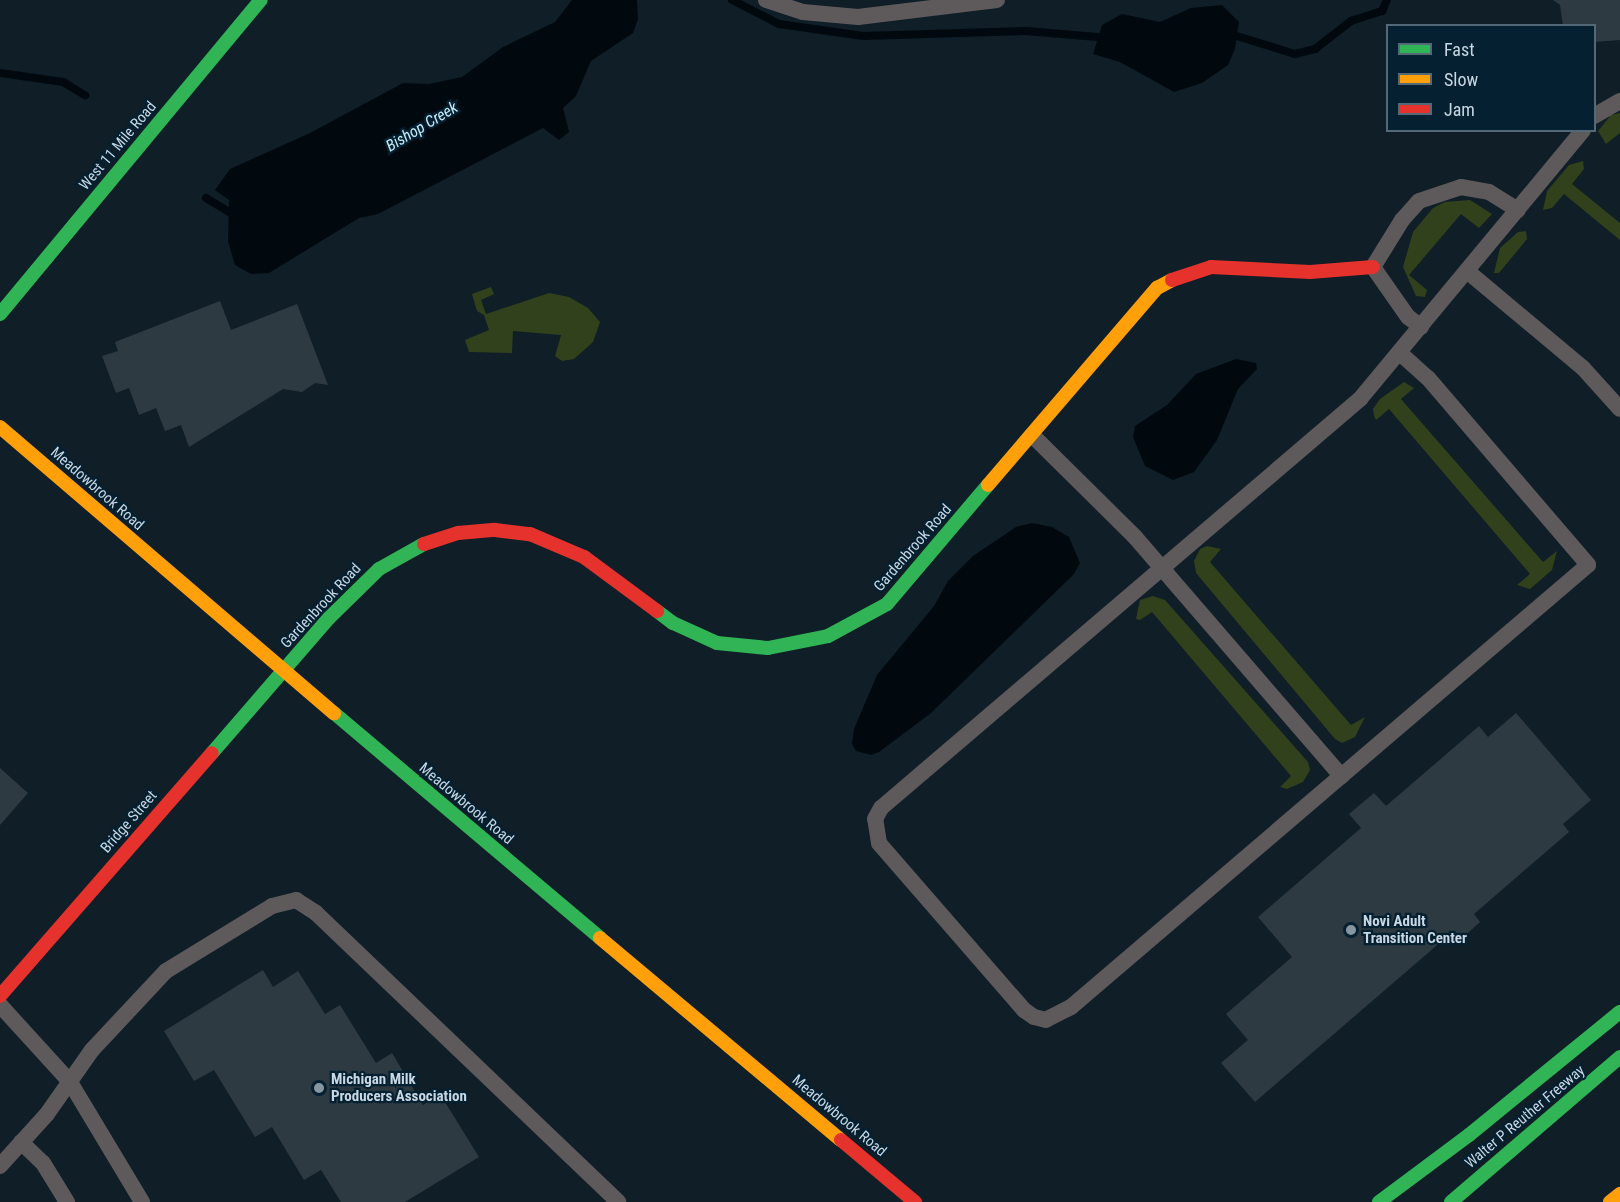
<!DOCTYPE html>
<style>
body{margin:0}
#map{position:relative;width:1620px;height:1202px;overflow:hidden;background:#0f1e27;font-family:"Roboto Condensed",sans-serif}
div>[style]{position:absolute}
.green>*{inset:0;background:#31411c}
.water>*{inset:0;background:#01090f}
.stream>*{height:8px;margin:-4px;padding:0 4px;transform-origin:4px;border-radius:4px;background:#01090f}
.building>*{inset:0;background:#2e3a42}
.lane>*{height:16px;margin:-8px;padding:0 8px;transform-origin:8px;border-radius:8px;background:#5e595a}
.fast>*{height:14px;margin:-7px;padding:0 7px;transform-origin:7px;border-radius:7px;background:#30b455}
.slow>*{height:14px;margin:-7px;padding:0 7px;transform-origin:7px;border-radius:7px;background:#ff9f0a}
.jam>*{height:14px;margin:-7px;padding:0 7px;transform-origin:7px;border-radius:7px;background:#e5322d}
.dots>*{width:16px;height:16px;translate:-50% -50%;box-sizing:border-box;border:3px solid #052031;border-radius:50%}
span{translate:-50% -50%;white-space:nowrap;text-align:center;line-height:1.15;-webkit-text-stroke:4.5px #052031;paint-order:stroke}
.street-label{font-size:15px;color:#c8d7e3}
.poi-label{font-size:15px;color:#c8d7e3;font-weight:700}
.left{translate:0 -50%;text-align:left}
.water-label{font-size:16px;color:#c5ebf7;font-style:italic}
.legend{position:absolute;left:1386px;top:24px;width:210px;height:108px;box-sizing:border-box;background:#052031;border:2px solid #536978;margin:0;padding:8px 10px;list-style:none;font-size:18px;color:#c8d7e3}
.legend li{display:flex;align-items:center;gap:12px;height:30px}
.legend b{width:30px;border:2px solid #536978}
</style>
<div id="map">
<div class="green">
<i style="clip-path:polygon(1620px 113px,1620px 133px,1606px 144px,1598px 131px,1611px 115px)"></i>
<i style="clip-path:polygon(1583px 161px,1584px 169px,1572px 184px,1620px 223px,1620px 240px,1564px 194px,1552px 208px,1543px 210px,1547px 191px,1569px 165px)"></i>
<i style="clip-path:polygon(1470px 200px,1492px 214px,1479px 228px,1461px 214px,1409px 275px,1427px 290px,1425px 297px,1416px 296px,1403px 267px,1413px 232px,1433px 208px,1445px 202px)"></i>
<i style="clip-path:polygon(1526px 231px,1527px 239px,1499px 273px,1494px 273px,1500px 248px,1518px 232px)"></i>
<i style="clip-path:polygon(491px 287px,494px 294px,481px 300px,486px 314px,549px 293px,569px 297px,588px 308px,600px 322px,593px 342px,574px 359px,562px 361px,555px 356px,561px 335px,513px 331px,512px 353px,469px 352px,465px 340px,489px 330px,484px 315px,477px 311px,472px 294px)"></i>
<i style="clip-path:polygon(1404px 382px,1414px 388px,1401px 399px,1543px 562px,1557px 551px,1552px 570px,1530px 589px,1517px 585px,1530px 574px,1389px 409px,1376px 420px,1374px 416px,1373px 409px,1380px 399px)"></i>
<i style="clip-path:polygon(1207px 546px,1221px 549px,1210px 562px,1351px 725px,1365px 717px,1355px 737px,1342px 743px,1335px 739px,1196px 573px,1194px 561px,1200px 549px)"></i>
<i style="clip-path:polygon(1153px 596px,1165px 600px,1308px 762px,1310px 770px,1303px 782px,1287px 789px,1280px 787px,1291px 776px,1152px 612px,1140px 620px,1136px 619px,1140px 600px)"></i>
</div>
<div class="water">
<i style="clip-path:polygon(572px 0,637px 0,638px 19px,633px 33px,591px 61px,576px 96px,563px 108px,569px 132px,559px 140px,543px 128px,378px 214px,359px 218px,269px 273px,251px 274px,235px 265px,228px 241px,229px 200px,215px 190px,230px 169px,310px 133px,403px 83px,429px 84px,462px 77px,503px 47px,555px 22px)"></i>
<i style="clip-path:polygon(1222px 5px,1239px 22px,1235px 49px,1228px 65px,1202px 83px,1174px 92px,1120px 62px,1093px 54px,1102px 25px,1122px 14px,1160px 22px,1191px 8px)"></i>
<i style="clip-path:polygon(1236px 359px,1256px 363px,1257px 369px,1238px 389px,1217px 440px,1194px 472px,1173px 480px,1145px 466px,1133px 437px,1135px 426px,1167px 405px,1196px 374px)"></i>
<i style="clip-path:polygon(1032px 523px,1052px 527px,1069px 537px,1080px 563px,1074px 574px,931px 713px,879px 752px,871px 755px,856px 751px,852px 744px,854px 729px,877px 675px,934px 606px,948px 581px,973px 556px,1016px 527px)"></i>
</div>
<div class="stream">
<i style="left:732px;top:0;width:53px;rotate:27.1deg"></i>
<i style="left:779px;top:24px;width:85px;rotate:8.1deg"></i>
<i style="left:863px;top:36px;width:163px;rotate:-1.8deg"></i>
<i style="left:1026px;top:31px;width:83px;rotate:4.8deg"></i>
<i style="left:1227px;top:33px;width:71px;rotate:17.2deg"></i>
<i style="left:1295px;top:54px;width:21px;rotate:-14deg"></i>
<i style="left:1315px;top:49px;width:46px;rotate:-37.9deg"></i>
<i style="left:1351px;top:21px;width:33px;rotate:-18deg"></i>
<i style="left:1382px;top:11px;width:12px;rotate:-66deg"></i>
<i style="left:0;top:73px;width:64px;rotate:8.1deg"></i>
<i style="left:63px;top:82px;width:26px;rotate:31deg"></i>
<i style="left:206px;top:198px;width:37px;rotate:31deg"></i>
</div>
<div class="building">
<i style="clip-path:polygon(1553px 0,1620px 0,1620px 40px,1594px 42px,1594px 26px,1563px 26px,1560px 5px)"></i>
<i style="clip-path:polygon(220px 301px,231px 330px,297px 304px,328px 385px,315px 383px,302px 392px,283px 389px,189px 447px,181px 425px,165px 431px,156px 408px,139px 415px,129px 388px,116px 393px,102px 356px,118px 351px,115px 342px)"></i>
<i style="clip-path:polygon(1516px 713px,1591px 800px,1563px 824px,1569px 832px,1474px 914px,1480px 922px,1457px 943px,1450px 934px,1255px 1102px,1221px 1063px,1248px 1040px,1226px 1014px,1292px 957px,1258px 917px,1361px 828px,1349px 814px,1374px 793px,1386px 806px,1479px 726px,1488px 737px)"></i>
<i style="clip-path:polygon(0 768px,28px 793px,0 825px)"></i>
<i style="clip-path:polygon(263px 970px,273px 987px,298px 971px,325px 1014px,340px 1005px,376px 1063px,392px 1053px,423px 1105px,440px 1094px,479px 1157px,405px 1202px,341px 1202px,321px 1170px,304px 1180px,272px 1127px,255px 1137px,214px 1070px,194px 1081px,164px 1031px)"></i>
</div>
<div class="lane">
<i style="left:766px;top:0;width:39px;rotate:18deg"></i>
<i style="left:803px;top:12px;width:55px;rotate:5.2deg"></i>
<i style="left:858px;top:17px;width:140px;rotate:-7deg"></i>
<i style="left:1594px;top:116px;width:30px;rotate:-30deg"></i>
<i style="left:1467px;top:271px;width:151px;rotate:39.9deg"></i>
<i style="left:1583px;top:368px;width:55px;rotate:47.9deg"></i>
<i style="left:1421px;top:327px;width:16px;rotate:-142deg"></i>
<i style="left:1408px;top:317px;width:61px;rotate:-125deg"></i>
<i style="left:1373px;top:267px;width:55px;rotate:-58.3deg"></i>
<i style="left:1402px;top:220px;width:25px;rotate:-48deg"></i>
<i style="left:1419px;top:201px;width:44px;rotate:-18.4deg"></i>
<i style="left:1461px;top:187px;width:28px;rotate:10deg"></i>
<i style="left:1489px;top:192px;width:34px;rotate:32deg"></i>
<i style="left:1401px;top:354px;width:36px;rotate:42deg"></i>
<i style="left:1428px;top:378px;width:246px;rotate:49.4deg"></i>
<i style="left:1588px;top:565px;width:680px;rotate:139.47deg"></i>
<i style="left:1071px;top:1007px;width:28px;rotate:153deg"></i>
<i style="left:1046px;top:1020px;width:12px;rotate:-166deg"></i>
<i style="left:1034px;top:1017px;width:12px;rotate:-145deg"></i>
<i style="left:1024px;top:1010px;width:221px;rotate:-131deg"></i>
<i style="left:879px;top:843px;width:24px;rotate:-99deg"></i>
<i style="left:875px;top:819px;width:13px;rotate:-61deg"></i>
<i style="left:881px;top:808px;width:630px;rotate:-40.49deg"></i>
<i style="left:1360px;top:399px;width:349px;rotate:-50.3deg"></i>
<i style="left:1032px;top:435px;width:145px;rotate:44.7deg"></i>
<i style="left:1135px;top:537px;width:316px;rotate:49.2deg"></i>
<i style="left:0;top:1005px;width:104px;rotate:47.7deg"></i>
<i style="left:70px;top:1082px;width:140px;rotate:59deg"></i>
<i style="left:21px;top:1142px;width:30px;rotate:44deg"></i>
<i style="left:43px;top:1163px;width:46px;rotate:58.4deg"></i>
<i style="left:0;top:1166px;width:70px;rotate:-47.9deg"></i>
<i style="left:47px;top:1114px;width:78px;rotate:-54.9deg"></i>
<i style="left:92px;top:1050px;width:108px;rotate:-46.9deg"></i>
<i style="left:166px;top:971px;width:124px;rotate:-31.5deg"></i>
<i style="left:272px;top:906px;width:25px;rotate:-14deg"></i>
<i style="left:296px;top:900px;width:24px;rotate:33deg"></i>
<i style="left:316px;top:913px;width:418px;rotate:43.7deg"></i>
</div>
<div class="fast">
<i style="left:0;top:314px;width:408px;rotate:-50.3deg"></i>
<i style="left:657px;top:611px;width:20px;rotate:37deg"></i>
<i style="left:673px;top:623px;width:48px;rotate:24.4deg"></i>
<i style="left:717px;top:643px;width:51px;rotate:5.6deg"></i>
<i style="left:768px;top:648px;width:61px;rotate:-11.3deg"></i>
<i style="left:828px;top:636px;width:67px;rotate:-28.5deg"></i>
<i style="left:887px;top:604px;width:156px;rotate:-49.7deg"></i>
<i style="left:334px;top:713px;width:348px;rotate:40.2deg"></i>
<i style="left:212px;top:753px;width:179px;rotate:-49.1deg"></i>
<i style="left:329px;top:618px;width:70px;rotate:-44.4deg"></i>
<i style="left:379px;top:569px;width:51px;rotate:-29.1deg"></i>
<i style="left:1379px;top:1202px;width:112px;rotate:-36.7deg"></i>
<i style="left:1469px;top:1135px;width:195px;rotate:-39.2deg"></i>
<i style="left:1451px;top:1202px;width:223px;rotate:-40.6deg"></i>
</div>
<div class="slow">
<i style="left:0;top:427px;width:440px;rotate:40.6deg"></i>
<i style="left:988px;top:485px;width:260px;rotate:-49.4deg"></i>
<i style="left:1157px;top:288px;width:17px;rotate:-28deg"></i>
<i style="left:600px;top:938px;width:314px;rotate:40deg"></i>
<i style="left:1610px;top:1202px;width:13px;rotate:-39deg"></i>
</div>
<div class="jam">
<i style="left:1172px;top:280px;width:41px;rotate:-18.4deg"></i>
<i style="left:1211px;top:267px;width:99px;rotate:2.9deg"></i>
<i style="left:1310px;top:272px;width:63px;rotate:-4.5deg"></i>
<i style="left:424px;top:544px;width:36px;rotate:-18deg"></i>
<i style="left:458px;top:533px;width:37px;rotate:-5deg"></i>
<i style="left:495px;top:530px;width:35px;rotate:7deg"></i>
<i style="left:530px;top:534px;width:59px;rotate:23.1deg"></i>
<i style="left:584px;top:557px;width:91px;rotate:36.5deg"></i>
<i style="left:0;top:996px;width:322px;rotate:-48.9deg"></i>
<i style="left:841px;top:1140px;width:97px;rotate:40deg"></i>
</div>
<div class="dots">
<i style="left:1351px;top:930px;background:#8796a1"></i>
<i style="left:319px;top:1088px;background:#8796a1"></i>
</div>
<div class="street-label">
<span style="left:118px;top:146px;rotate:-50deg">West 11 Mile Road</span>
<span style="left:97px;top:489px;rotate:41deg">Meadowbrook Road</span>
<span style="left:913px;top:548px;rotate:-49deg">Gardenbrook Road</span>
<span style="left:321px;top:606px;rotate:-47deg">Gardenbrook Road</span>
<span style="left:466px;top:804px;rotate:40deg">Meadowbrook Road</span>
<span style="left:129px;top:822px;rotate:-49deg">Bridge Street</span>
<span style="left:839px;top:1116px;rotate:40deg">Meadowbrook Road</span>
<span style="left:1525px;top:1117px;rotate:-40deg">Walter P Reuther Freeway</span>
</div>
<div class="poi-label">
<span class="left" style="left:1363px;top:930px">Novi Adult<br>Transition Center</span>
<span class="left" style="left:331px;top:1088px">Michigan Milk<br>Producers Association</span>
</div>
<div class="water-label">
<span style="left:422px;top:127px;rotate:-31deg">Bishop Creek</span>
</div>
<ul class="legend">
<li><b style="height:8px;background:#30b455"></b>Fast</li>
<li><b style="height:8px;background:#ff9f0a"></b>Slow</li>
<li><b style="height:8px;background:#e5322d"></b>Jam</li>
</ul>
</div>
